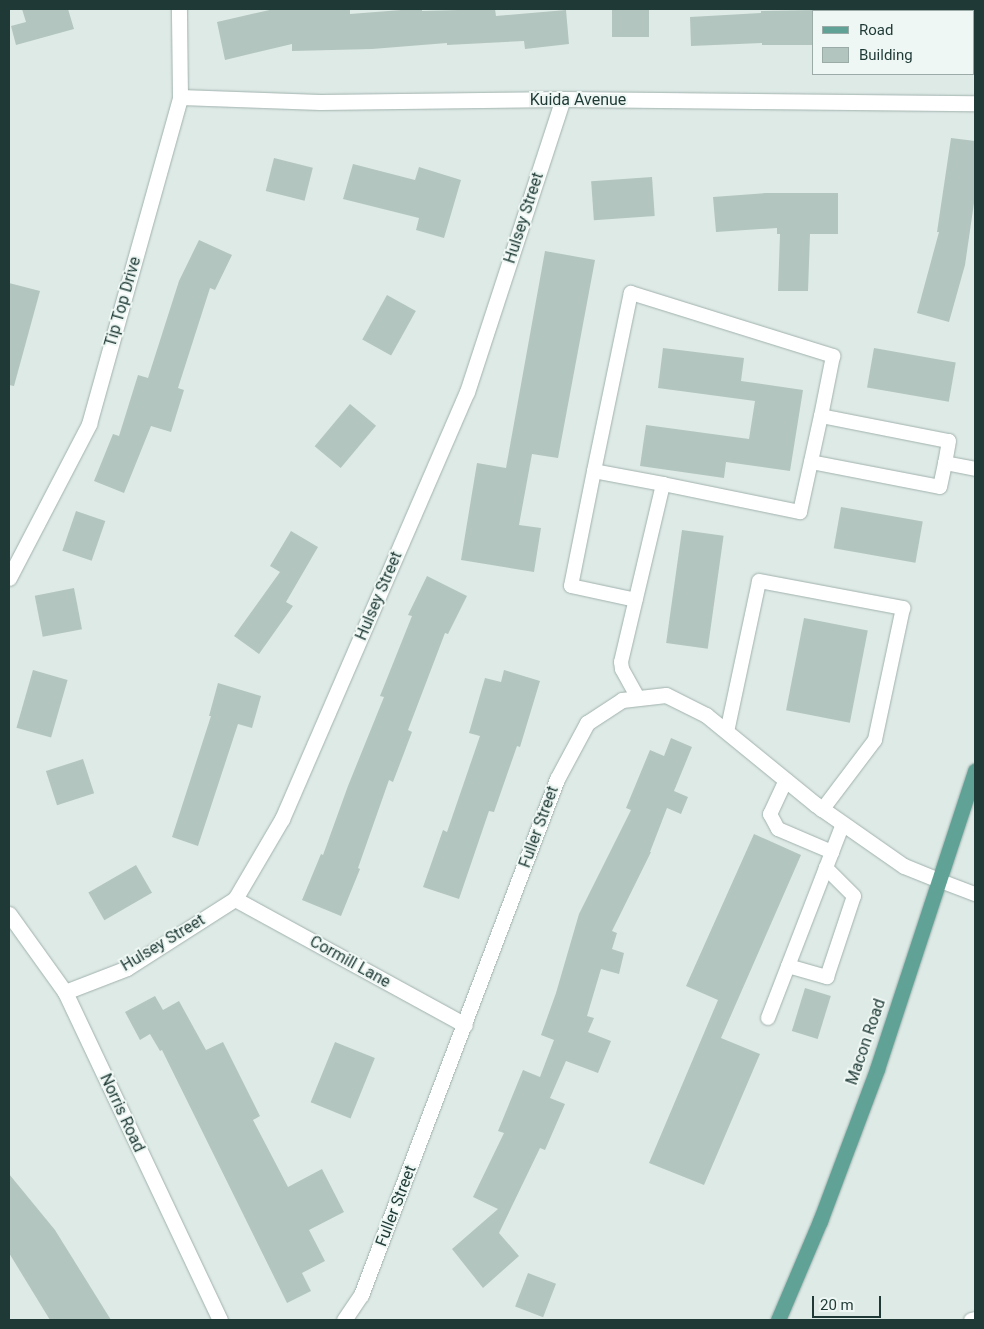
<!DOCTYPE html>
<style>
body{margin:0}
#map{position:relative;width:984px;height:1329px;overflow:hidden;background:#deeae6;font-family:Roboto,sans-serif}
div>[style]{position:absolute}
.building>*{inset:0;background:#b3c5bf;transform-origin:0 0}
.roads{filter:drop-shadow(0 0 1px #a1b2ae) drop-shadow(0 0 1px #a1b2ae)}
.lane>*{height:14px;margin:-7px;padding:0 7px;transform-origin:7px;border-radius:7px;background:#fff}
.street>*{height:15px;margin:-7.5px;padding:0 7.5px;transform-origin:7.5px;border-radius:7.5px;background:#fff}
.secondary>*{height:15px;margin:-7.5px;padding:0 7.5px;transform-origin:7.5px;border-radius:7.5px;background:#fff}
.primary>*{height:15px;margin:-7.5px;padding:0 7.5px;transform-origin:7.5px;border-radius:7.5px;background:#61a297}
span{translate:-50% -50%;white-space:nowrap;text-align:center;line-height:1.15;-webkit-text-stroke:4px #eef7f3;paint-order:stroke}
.street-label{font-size:16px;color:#1f3a36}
.frame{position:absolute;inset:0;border:10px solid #1f3a36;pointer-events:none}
.legend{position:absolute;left:812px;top:10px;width:162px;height:65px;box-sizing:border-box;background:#eef7f3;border:1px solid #9baba7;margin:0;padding:6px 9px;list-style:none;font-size:15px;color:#1f3a36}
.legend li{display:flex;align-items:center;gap:10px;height:25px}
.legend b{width:25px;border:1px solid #9baba7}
.scale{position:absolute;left:812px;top:1296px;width:69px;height:22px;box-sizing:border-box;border:2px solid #1f3a36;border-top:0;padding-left:6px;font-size:15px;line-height:18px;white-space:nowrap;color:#1f3a36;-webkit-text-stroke:4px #eef7f3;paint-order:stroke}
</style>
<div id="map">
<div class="building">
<i style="clip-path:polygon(22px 9px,68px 9px,74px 29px,16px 45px,11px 26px,26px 22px)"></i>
<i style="clip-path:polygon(274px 9px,350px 9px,350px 14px,414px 9px,422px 9px,422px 11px,495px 9px,496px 16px,566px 10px,569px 44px,525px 49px,524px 41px,447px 45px,447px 43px,372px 49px,292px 51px,292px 44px,225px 60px,217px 22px)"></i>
<i style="left:612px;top:9px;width:37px;height:28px"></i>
<i style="clip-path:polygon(813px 10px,813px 45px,762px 45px,762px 43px,691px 46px,690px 17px,761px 13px,761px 11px)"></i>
<i style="clip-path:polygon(951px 138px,975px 141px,975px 196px,965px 265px,949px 322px,917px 313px,939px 232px,937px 232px)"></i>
<i style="left:274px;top:158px;width:40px;height:34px;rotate:14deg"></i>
<i style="clip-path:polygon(353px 164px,415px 180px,419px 167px,461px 180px,444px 238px,416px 230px,419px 218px,343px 199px)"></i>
<i style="left:652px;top:177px;width:39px;height:61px;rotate:86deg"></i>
<i style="clip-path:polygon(766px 193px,838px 193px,838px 234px,810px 234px,808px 291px,778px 291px,780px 234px,777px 234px,777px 228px,716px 232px,713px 197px)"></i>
<i style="clip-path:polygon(199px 240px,232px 255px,215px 290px,210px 288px,178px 388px,184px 390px,171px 432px,151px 426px,124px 493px,94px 481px,113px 434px,119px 436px,138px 375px,148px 378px,179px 281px)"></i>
<i style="clip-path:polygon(545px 251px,595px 260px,558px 458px,532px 454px,519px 525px,541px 528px,534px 572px,461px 560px,477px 463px,506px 468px)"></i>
<i style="clip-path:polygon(9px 283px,40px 291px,14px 386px,9px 385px)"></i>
<i style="left:387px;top:295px;width:33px;height:51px;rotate:29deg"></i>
<i style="clip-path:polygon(663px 348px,744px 358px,741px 381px,803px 390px,790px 471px,726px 462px,724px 478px,640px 466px,646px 425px,749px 439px,755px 401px,658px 388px)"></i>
<i style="left:874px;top:348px;width:83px;height:40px;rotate:10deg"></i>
<i style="left:350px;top:404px;width:34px;height:55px;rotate:40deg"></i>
<i style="left:841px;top:507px;width:83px;height:42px;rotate:10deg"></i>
<i style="left:76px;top:511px;width:31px;height:42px;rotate:19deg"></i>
<i style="left:682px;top:530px;width:42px;height:114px;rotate:8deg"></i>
<i style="clip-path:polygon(291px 531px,318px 547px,286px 602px,293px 606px,259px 654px,234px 636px,280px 572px,270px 566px)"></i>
<i style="clip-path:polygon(427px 576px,467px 596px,448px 634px,445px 633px,408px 730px,412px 732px,393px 782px,389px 780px,358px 868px,360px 869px,341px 916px,302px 900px,321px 854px,323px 855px,348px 786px,384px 697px,380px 696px,412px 616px,408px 615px)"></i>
<i style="left:74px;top:588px;width:42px;height:40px;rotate:79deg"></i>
<i style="left:804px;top:618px;width:65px;height:94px;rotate:11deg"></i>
<i style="left:33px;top:670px;width:36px;height:60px;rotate:16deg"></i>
<i style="clip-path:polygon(504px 670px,540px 681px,520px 747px,517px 746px,494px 812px,489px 811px,459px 899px,423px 887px,443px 830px,447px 832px,480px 736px,469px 733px,485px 678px,501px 682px)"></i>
<i style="clip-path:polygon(218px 683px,261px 696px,252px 728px,238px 724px,198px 846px,172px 837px,211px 716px,209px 716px)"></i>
<i style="clip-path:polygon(671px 738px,692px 747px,674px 791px,688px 797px,681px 814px,667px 808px,650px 852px,651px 852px,612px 931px,617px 933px,612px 949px,624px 953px,619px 974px,601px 969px,587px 1016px,594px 1018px,588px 1032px,611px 1041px,598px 1073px,566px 1061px,550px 1098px,565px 1104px,545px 1150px,540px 1148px,499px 1233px,519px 1256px,483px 1288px,452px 1249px,498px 1209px,473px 1197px,504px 1133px,498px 1131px,523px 1070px,540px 1077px,554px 1040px,541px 1035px,556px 993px,579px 914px,631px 810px,626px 808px,650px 750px,664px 756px)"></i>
<i style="left:83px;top:759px;width:36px;height:39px;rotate:72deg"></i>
<i style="clip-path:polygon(754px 834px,801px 855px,721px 1038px,760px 1054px,704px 1185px,649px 1163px,718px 1000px,686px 986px)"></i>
<i style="left:136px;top:865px;width:32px;height:55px;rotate:60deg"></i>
<i style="left:805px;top:988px;width:27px;height:45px;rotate:17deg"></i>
<i style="clip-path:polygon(155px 996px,163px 1010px,179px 1001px,206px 1050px,223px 1042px,260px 1116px,253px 1120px,288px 1187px,322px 1169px,344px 1212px,309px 1230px,325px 1261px,302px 1273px,311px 1291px,287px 1303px,162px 1050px,160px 1051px,150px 1034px,140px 1040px,125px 1012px)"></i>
<i style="left:335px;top:1042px;width:43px;height:65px;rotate:22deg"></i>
<i style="clip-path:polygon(9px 1174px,55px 1230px,111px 1320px,50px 1320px,9px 1253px)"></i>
<i style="left:528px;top:1273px;width:30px;height:36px;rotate:21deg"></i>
</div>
<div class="roads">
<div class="lane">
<i style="left:811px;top:462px;width:131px;rotate:11deg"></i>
<i style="left:940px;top:487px;width:25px;rotate:-78deg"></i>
<i style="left:594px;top:471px;width:117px;rotate:101.3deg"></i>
<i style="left:571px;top:586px;width:66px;rotate:12.2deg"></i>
<i style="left:663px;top:484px;width:140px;rotate:11.6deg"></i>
<i style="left:800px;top:512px;width:98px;rotate:-77.7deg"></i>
<i style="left:638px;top:698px;width:33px;rotate:-119deg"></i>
<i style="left:622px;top:669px;width:7px;rotate:-98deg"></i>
<i style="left:621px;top:662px;width:183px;rotate:-76.7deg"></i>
<i style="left:663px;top:484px;width:70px;rotate:-169.3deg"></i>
<i style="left:594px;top:471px;width:182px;rotate:-78.3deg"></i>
<i style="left:631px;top:293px;width:212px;rotate:17.3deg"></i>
<i style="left:833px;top:356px;width:61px;rotate:101.3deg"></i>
<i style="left:821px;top:416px;width:130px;rotate:11.1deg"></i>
<i style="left:949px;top:441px;width:22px;rotate:100deg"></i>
<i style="left:945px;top:463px;width:31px;rotate:11deg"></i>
<i style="left:727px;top:732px;width:154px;rotate:-78deg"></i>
<i style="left:759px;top:581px;width:147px;rotate:10.6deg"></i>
<i style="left:903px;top:608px;width:135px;rotate:102deg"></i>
<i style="left:875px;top:740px;width:88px;rotate:127.1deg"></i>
<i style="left:786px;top:780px;width:38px;rotate:115deg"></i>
<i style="left:770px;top:814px;width:17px;rotate:62deg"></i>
<i style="left:778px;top:829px;width:59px;rotate:23.1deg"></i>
<i style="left:938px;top:880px;width:40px;rotate:21deg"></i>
<i style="left:788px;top:966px;width:41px;rotate:15.8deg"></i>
<i style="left:827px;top:977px;width:85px;rotate:-71.6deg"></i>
<i style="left:854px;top:896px;width:40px;rotate:-135deg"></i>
<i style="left:768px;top:1018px;width:208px;rotate:-68.9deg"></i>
</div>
<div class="street">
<i style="left:180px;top:97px;width:140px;rotate:2deg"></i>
<i style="left:320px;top:102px;width:243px;rotate:-0.7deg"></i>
<i style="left:563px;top:99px;width:412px;rotate:0.6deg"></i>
<i style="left:9px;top:578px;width:174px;rotate:-62.5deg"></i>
<i style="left:89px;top:424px;width:339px;rotate:-74.4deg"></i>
<i style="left:180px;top:97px;width:88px;rotate:-90.7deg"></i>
<i style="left:235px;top:899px;width:262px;rotate:28.7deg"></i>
<i style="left:9px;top:914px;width:96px;rotate:54.3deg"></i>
<i style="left:65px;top:992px;width:363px;rotate:64.7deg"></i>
<i style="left:65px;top:992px;width:66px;rotate:-21.2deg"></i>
<i style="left:127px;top:968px;width:128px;rotate:-32.6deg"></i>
<i style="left:235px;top:899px;width:93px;rotate:-59.6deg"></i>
<i style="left:282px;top:819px;width:465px;rotate:-66.6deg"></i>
<i style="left:467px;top:392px;width:308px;rotate:-71.9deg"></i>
<i style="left:344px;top:1320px;width:30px;rotate:-56deg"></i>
<i style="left:361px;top:1295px;width:552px;rotate:-69.2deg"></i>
<i style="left:557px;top:779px;width:64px;rotate:-61.8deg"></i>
<i style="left:587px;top:723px;width:42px;rotate:-33.3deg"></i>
<i style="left:622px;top:700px;width:44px;rotate:-6.5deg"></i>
<i style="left:666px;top:695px;width:45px;rotate:26.6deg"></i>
<i style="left:706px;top:715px;width:141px;rotate:39.2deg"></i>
<i style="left:815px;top:804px;width:108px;rotate:34.9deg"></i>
<i style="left:904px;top:866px;width:37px;rotate:22deg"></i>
</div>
<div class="secondary">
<i style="left:971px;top:1320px;width:4px;rotate:-14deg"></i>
</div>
<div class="primary">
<i style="left:778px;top:1320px;width:108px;rotate:-67deg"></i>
<i style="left:820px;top:1221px;width:162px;rotate:-69.4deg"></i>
<i style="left:877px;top:1069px;width:314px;rotate:-71.8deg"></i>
</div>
</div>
<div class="street-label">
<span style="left:578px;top:100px">Kuida Avenue</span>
<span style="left:524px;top:218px;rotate:-72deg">Hulsey Street</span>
<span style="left:123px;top:302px;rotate:-74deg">Tip Top Drive</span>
<span style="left:379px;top:596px;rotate:-67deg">Hulsey Street</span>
<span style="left:539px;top:827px;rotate:-70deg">Fuller Street</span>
<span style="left:163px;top:943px;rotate:-31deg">Hulsey Street</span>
<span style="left:350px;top:962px;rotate:29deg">Cormill Lane</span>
<span style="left:866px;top:1042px;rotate:-71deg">Macon Road</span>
<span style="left:122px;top:1113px;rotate:65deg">Norris Road</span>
<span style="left:396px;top:1206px;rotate:-69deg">Fuller Street</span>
</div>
<div class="frame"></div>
<ul class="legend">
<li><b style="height:6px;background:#61a297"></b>Road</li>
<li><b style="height:14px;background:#b3c5bf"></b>Building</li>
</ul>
<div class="scale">20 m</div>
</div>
